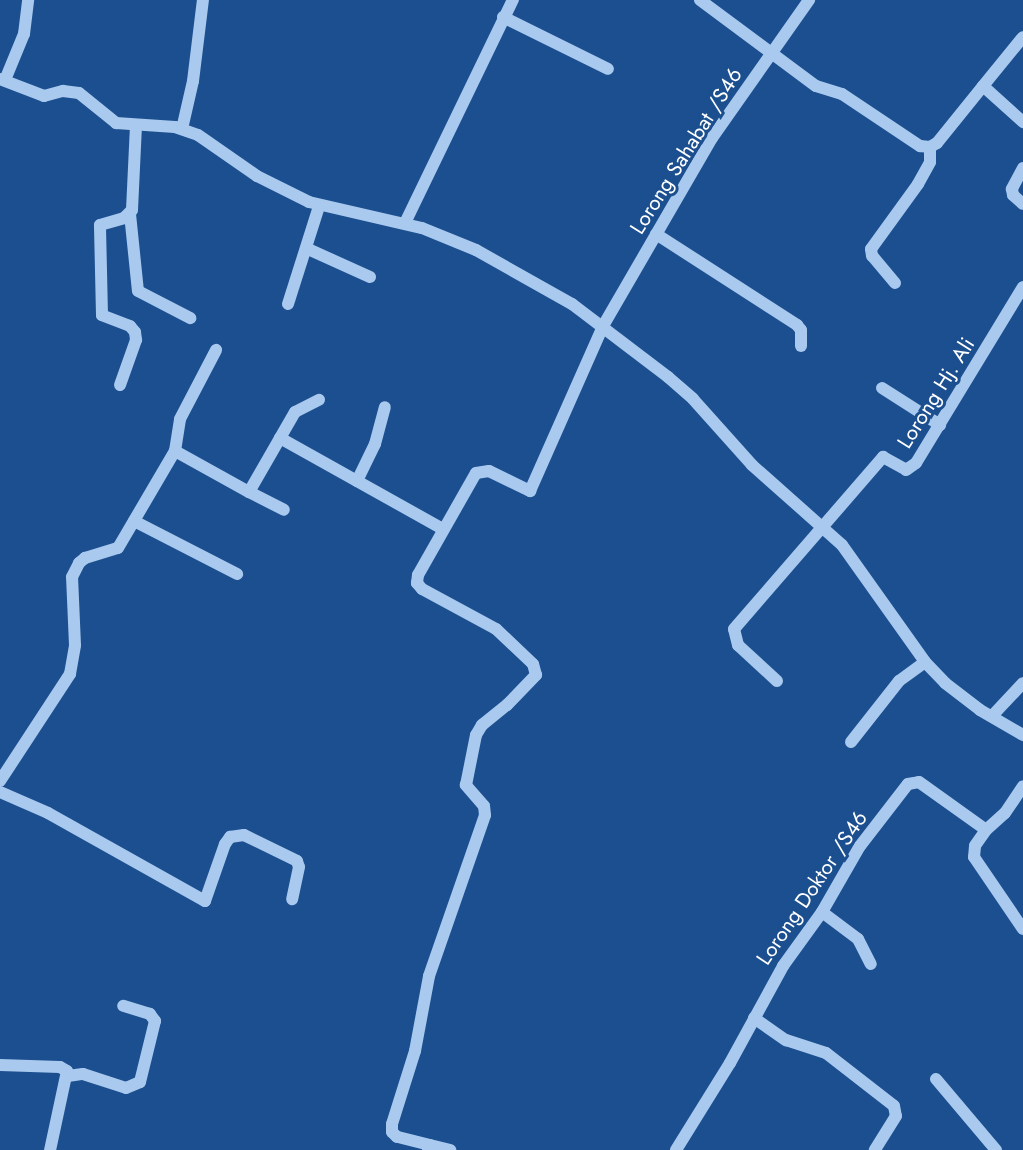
<!DOCTYPE html>
<style>
body{margin:0}
#map{position:relative;width:1023px;height:1150px;overflow:hidden;background:#1b4f8f;font-family:Jost,sans-serif}
div>[style]{position:absolute}
.minor>*{height:12px;margin:-6px;padding:0 6px;transform-origin:6px;border-radius:6px;background:#a9c9ee}
span{translate:-50% -50%;white-space:nowrap;text-align:center;line-height:1.15;-webkit-text-stroke:6px #1b4f8f;paint-order:stroke}
.street-label{font-size:21px;color:#fff}
</style>
<div id="map">
<div class="minor">
<i style="left:700px;top:0;width:144px;rotate:36.6deg"></i>
<i style="left:816px;top:86px;width:27px;rotate:17deg"></i>
<i style="left:842px;top:94px;width:94px;rotate:33.7deg"></i>
<i style="left:920px;top:146px;width:10px;rotate:6deg"></i>
<i style="left:930px;top:147px;width:8px;rotate:-30deg"></i>
<i style="left:937px;top:143px;width:73px;rotate:-51.1deg"></i>
<i style="left:983px;top:86px;width:54px;rotate:42deg"></i>
<i style="left:503px;top:17px;width:117px;rotate:26.3deg"></i>
<i style="left:0;top:79px;width:47px;rotate:21.1deg"></i>
<i style="left:44px;top:96px;width:20px;rotate:-15deg"></i>
<i style="left:63px;top:91px;width:16px;rotate:7deg"></i>
<i style="left:79px;top:93px;width:48px;rotate:39deg"></i>
<i style="left:116px;top:123px;width:59px;rotate:3.9deg"></i>
<i style="left:175px;top:127px;width:24px;rotate:19deg"></i>
<i style="left:198px;top:135px;width:72px;rotate:34.8deg"></i>
<i style="left:257px;top:176px;width:58px;rotate:26.6deg"></i>
<i style="left:309px;top:202px;width:116px;rotate:13deg"></i>
<i style="left:422px;top:228px;width:58px;rotate:22.2deg"></i>
<i style="left:476px;top:250px;width:110px;rotate:29.4deg"></i>
<i style="left:572px;top:304px;width:121px;rotate:37.2deg"></i>
<i style="left:668px;top:377px;width:33px;rotate:41deg"></i>
<i style="left:693px;top:399px;width:89px;rotate:48.2deg"></i>
<i style="left:752px;top:465px;width:120px;rotate:41.6deg"></i>
<i style="left:842px;top:545px;width:143px;rotate:54.6deg"></i>
<i style="left:925px;top:662px;width:29px;rotate:46deg"></i>
<i style="left:945px;top:683px;width:44px;rotate:37.6deg"></i>
<i style="left:980px;top:710px;width:50px;rotate:30.2deg"></i>
<i style="left:5px;top:80px;width:50px;rotate:-67.6deg"></i>
<i style="left:24px;top:34px;width:34px;rotate:-83deg"></i>
<i style="left:983px;top:86px;width:63px;rotate:-50.8deg"></i>
<i style="left:182px;top:129px;width:49px;rotate:-77.1deg"></i>
<i style="left:193px;top:81px;width:82px;rotate:-83deg"></i>
<i style="left:1023px;top:168px;width:24px;rotate:118deg"></i>
<i style="left:1012px;top:189px;width:6px;rotate:81deg"></i>
<i style="left:1013px;top:195px;width:13px;rotate:42deg"></i>
<i style="left:130px;top:214px;width:77px;rotate:84.1deg"></i>
<i style="left:138px;top:291px;width:59px;rotate:27.4deg"></i>
<i style="left:405px;top:223px;width:248px;rotate:-64.2deg"></i>
<i style="left:656px;top:234px;width:168px;rotate:32.8deg"></i>
<i style="left:797px;top:325px;width:6px;rotate:51deg"></i>
<i style="left:801px;top:330px;width:16px;rotate:90deg"></i>
<i style="left:308px;top:249px;width:68px;rotate:24.3deg"></i>
<i style="left:895px;top:283px;width:35px;rotate:-130deg"></i>
<i style="left:872px;top:256px;width:7px;rotate:-98deg"></i>
<i style="left:871px;top:249px;width:80px;rotate:-54.1deg"></i>
<i style="left:918px;top:184px;width:25px;rotate:-61deg"></i>
<i style="left:930px;top:162px;width:15px;rotate:-90deg"></i>
<i style="left:288px;top:304px;width:103px;rotate:-72.4deg"></i>
<i style="left:120px;top:385px;width:48px;rotate:-70.4deg"></i>
<i style="left:136px;top:340px;width:8px;rotate:-97deg"></i>
<i style="left:135px;top:332px;width:8px;rotate:-130deg"></i>
<i style="left:130px;top:326px;width:30px;rotate:-159deg"></i>
<i style="left:102px;top:315px;width:90px;rotate:-91.3deg"></i>
<i style="left:100px;top:225px;width:25px;rotate:-16deg"></i>
<i style="left:124px;top:218px;width:11px;rotate:-45deg"></i>
<i style="left:132px;top:210px;width:85px;rotate:-87.3deg"></i>
<i style="left:882px;top:388px;width:69px;rotate:32.5deg"></i>
<i style="left:280px;top:438px;width:30px;rotate:-60deg"></i>
<i style="left:295px;top:412px;width:27px;rotate:-27deg"></i>
<i style="left:175px;top:451px;width:32px;rotate:-81deg"></i>
<i style="left:180px;top:419px;width:78px;rotate:-62.4deg"></i>
<i style="left:357px;top:481px;width:41px;rotate:-64.1deg"></i>
<i style="left:375px;top:444px;width:38px;rotate:-75deg"></i>
<i style="left:249px;top:492px;width:39px;rotate:27deg"></i>
<i style="left:134px;top:521px;width:116px;rotate:27.2deg"></i>
<i style="left:777px;top:681px;width:53px;rotate:-137.3deg"></i>
<i style="left:738px;top:645px;width:16px;rotate:-104deg"></i>
<i style="left:734px;top:629px;width:228px;rotate:-49.1deg"></i>
<i style="left:883px;top:457px;width:26px;rotate:29deg"></i>
<i style="left:906px;top:470px;width:12px;rotate:-35deg"></i>
<i style="left:916px;top:463px;width:206px;rotate:-58.7deg"></i>
<i style="left:992px;top:716px;width:45px;rotate:-46.8deg"></i>
<i style="left:851px;top:742px;width:78px;rotate:-51.8deg"></i>
<i style="left:899px;top:681px;width:32px;rotate:-36deg"></i>
<i style="left:0;top:781px;width:128px;rotate:-56.8deg"></i>
<i style="left:70px;top:674px;width:29px;rotate:-80deg"></i>
<i style="left:75px;top:645px;width:68px;rotate:-92.5deg"></i>
<i style="left:72px;top:577px;width:16px;rotate:-63deg"></i>
<i style="left:79px;top:563px;width:8px;rotate:-40deg"></i>
<i style="left:85px;top:558px;width:34px;rotate:-17deg"></i>
<i style="left:118px;top:548px;width:113px;rotate:-59.6deg"></i>
<i style="left:175px;top:451px;width:85px;rotate:29deg"></i>
<i style="left:249px;top:492px;width:62px;rotate:-60.1deg"></i>
<i style="left:280px;top:438px;width:187px;rotate:29.2deg"></i>
<i style="left:0;top:792px;width:52px;rotate:23.6deg"></i>
<i style="left:48px;top:813px;width:180px;rotate:29.3deg"></i>
<i style="left:205px;top:901px;width:60px;rotate:-70.7deg"></i>
<i style="left:225px;top:844px;width:9px;rotate:-54deg"></i>
<i style="left:230px;top:837px;width:14px;rotate:-8deg"></i>
<i style="left:244px;top:835px;width:59px;rotate:26.1deg"></i>
<i style="left:297px;top:861px;width:6px;rotate:72deg"></i>
<i style="left:299px;top:867px;width:33px;rotate:102deg"></i>
<i style="left:986px;top:830px;width:19px;rotate:125deg"></i>
<i style="left:975px;top:846px;width:11px;rotate:95deg"></i>
<i style="left:974px;top:857px;width:87px;rotate:55.8deg"></i>
<i style="left:822px;top:912px;width:45px;rotate:36.9deg"></i>
<i style="left:858px;top:939px;width:28px;rotate:63deg"></i>
<i style="left:754px;top:1018px;width:39px;rotate:35deg"></i>
<i style="left:786px;top:1040px;width:42px;rotate:18deg"></i>
<i style="left:826px;top:1053px;width:86px;rotate:37.9deg"></i>
<i style="left:894px;top:1106px;width:10px;rotate:79deg"></i>
<i style="left:896px;top:1116px;width:40px;rotate:122deg"></i>
<i style="left:0;top:1065px;width:60px;rotate:1.9deg"></i>
<i style="left:60px;top:1067px;width:8px;rotate:30deg"></i>
<i style="left:67px;top:1071px;width:81px;rotate:102.1deg"></i>
<i style="left:68px;top:1076px;width:15px;rotate:-8deg"></i>
<i style="left:83px;top:1074px;width:45px;rotate:18deg"></i>
<i style="left:126px;top:1088px;width:15px;rotate:-23deg"></i>
<i style="left:140px;top:1082px;width:63px;rotate:-76.2deg"></i>
<i style="left:155px;top:1021px;width:9px;rotate:-126deg"></i>
<i style="left:150px;top:1014px;width:28px;rotate:-163deg"></i>
<i style="left:936px;top:1079px;width:93px;rotate:49.8deg"></i>
<i style="left:430px;top:1145px;width:21px;rotate:14deg"></i>
<i style="left:428px;top:1150px;width:5px;rotate:-68deg"></i>
<i style="left:430px;top:1145px;width:34px;rotate:-166deg"></i>
<i style="left:397px;top:1137px;width:7px;rotate:-135deg"></i>
<i style="left:392px;top:1132px;width:8px;rotate:-90deg"></i>
<i style="left:392px;top:1124px;width:77px;rotate:-72.5deg"></i>
<i style="left:415px;top:1051px;width:76px;rotate:-79.4deg"></i>
<i style="left:429px;top:976px;width:170px;rotate:-70.8deg"></i>
<i style="left:485px;top:815px;width:9px;rotate:-96deg"></i>
<i style="left:484px;top:806px;width:28px;rotate:-131deg"></i>
<i style="left:466px;top:785px;width:51px;rotate:-78.7deg"></i>
<i style="left:476px;top:735px;width:12px;rotate:-59deg"></i>
<i style="left:482px;top:725px;width:32px;rotate:-39deg"></i>
<i style="left:507px;top:705px;width:42px;rotate:-46deg"></i>
<i style="left:536px;top:675px;width:11px;rotate:-105deg"></i>
<i style="left:533px;top:664px;width:51px;rotate:-136.6deg"></i>
<i style="left:496px;top:629px;width:84px;rotate:-151.6deg"></i>
<i style="left:422px;top:589px;width:8px;rotate:-130deg"></i>
<i style="left:417px;top:583px;width:8px;rotate:-83deg"></i>
<i style="left:418px;top:575px;width:117px;rotate:-60.4deg"></i>
<i style="left:476px;top:473px;width:13px;rotate:-9deg"></i>
<i style="left:489px;top:471px;width:46px;rotate:26deg"></i>
<i style="left:530px;top:491px;width:180px;rotate:-66.1deg"></i>
<i style="left:603px;top:326px;width:217px;rotate:-59.9deg"></i>
<i style="left:712px;top:138px;width:169px;rotate:-54.9deg"></i>
<i style="left:676px;top:1150px;width:102px;rotate:-58.2deg"></i>
<i style="left:730px;top:1063px;width:111px;rotate:-61.3deg"></i>
<i style="left:783px;top:966px;width:67px;rotate:-54.2deg"></i>
<i style="left:822px;top:912px;width:76px;rotate:-60.1deg"></i>
<i style="left:860px;top:846px;width:78px;rotate:-52.3deg"></i>
<i style="left:908px;top:784px;width:11px;rotate:-10deg"></i>
<i style="left:919px;top:782px;width:82px;rotate:35.6deg"></i>
<i style="left:986px;top:830px;width:25px;rotate:-42deg"></i>
<i style="left:1005px;top:813px;width:32px;rotate:-56deg"></i>
</div>
<div class="street-label">
<span style="left:686px;top:151px;rotate:-58deg">Lorong Sahabat /S46</span>
<span style="left:936px;top:393px;rotate:-58deg">Lorong Hj. Ali</span>
<span style="left:812px;top:888px;rotate:-56deg">Lorong Doktor /S46</span>
</div>
</div>
